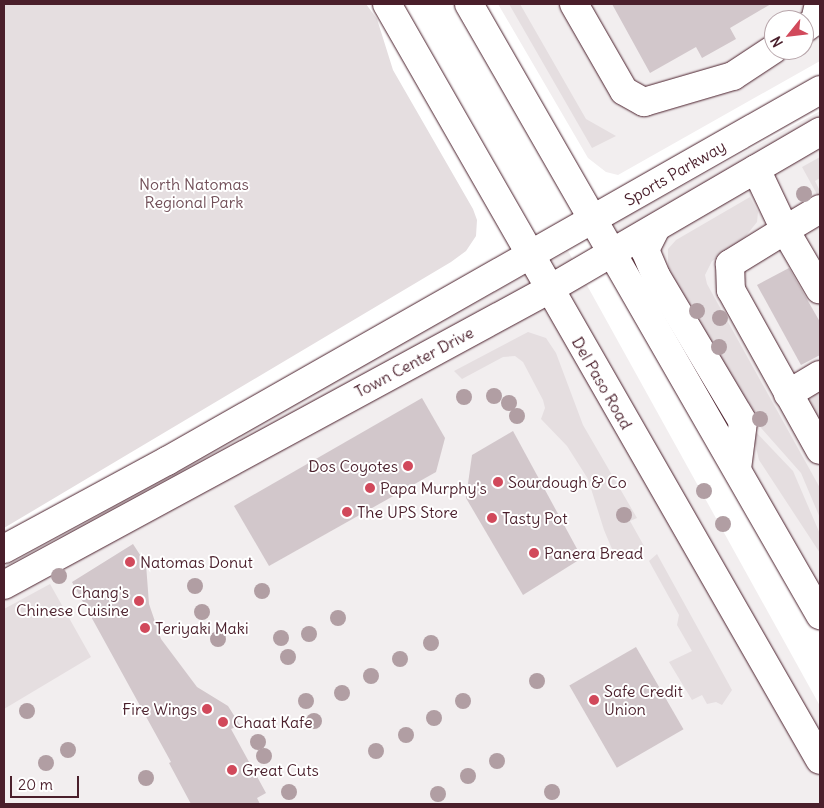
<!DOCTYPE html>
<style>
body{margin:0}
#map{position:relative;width:824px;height:808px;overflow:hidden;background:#fff;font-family:Delius,sans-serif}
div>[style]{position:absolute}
.built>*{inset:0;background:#f2eeef}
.green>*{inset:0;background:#e5dee0}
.building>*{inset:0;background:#d2c7cb;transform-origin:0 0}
.roads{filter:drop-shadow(0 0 1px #4a1f2b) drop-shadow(0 0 1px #4a1f2b)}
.minor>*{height:28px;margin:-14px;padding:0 14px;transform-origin:14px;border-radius:14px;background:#fff}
.major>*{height:28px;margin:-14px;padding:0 14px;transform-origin:14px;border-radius:14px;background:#fff}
.trees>*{width:16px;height:16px;margin:-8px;border-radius:50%;background:#b19ea3}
.dots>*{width:14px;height:14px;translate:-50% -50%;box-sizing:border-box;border:2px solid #fff;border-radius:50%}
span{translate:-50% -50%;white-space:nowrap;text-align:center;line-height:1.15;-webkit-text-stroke:4px #fff;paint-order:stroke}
.street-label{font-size:16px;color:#4a1f2b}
.park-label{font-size:16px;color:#714f58}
.poi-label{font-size:16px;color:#4a1f2b}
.right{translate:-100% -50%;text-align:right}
.left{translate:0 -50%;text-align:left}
.frame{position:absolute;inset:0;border:5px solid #4a1f2b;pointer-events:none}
.north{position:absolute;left:764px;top:10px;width:50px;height:50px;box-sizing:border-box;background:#fff;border:1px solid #b7a5aa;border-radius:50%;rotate:241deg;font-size:14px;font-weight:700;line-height:20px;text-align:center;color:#4a1f2b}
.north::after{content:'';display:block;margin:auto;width:18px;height:22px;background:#d1495b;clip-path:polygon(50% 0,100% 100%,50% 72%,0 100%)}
.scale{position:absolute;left:10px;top:776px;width:69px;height:22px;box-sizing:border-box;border:2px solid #4a1f2b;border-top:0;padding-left:6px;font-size:15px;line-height:18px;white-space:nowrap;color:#4a1f2b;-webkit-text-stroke:4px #fff;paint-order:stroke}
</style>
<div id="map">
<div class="built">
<i style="clip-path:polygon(evenodd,498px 4px,820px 4px,820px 61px,618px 175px,606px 172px,588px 158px,498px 4px,774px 20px,804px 20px,804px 50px,774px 50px,774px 20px)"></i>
<i style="clip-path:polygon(820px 111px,820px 598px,607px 227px)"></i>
<i style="clip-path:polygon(568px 251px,820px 706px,820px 804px,4px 804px,4px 571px,209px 450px)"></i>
</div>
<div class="green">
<i style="clip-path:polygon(4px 4px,366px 4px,377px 19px,393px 70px,473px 209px,477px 220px,476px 236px,466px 251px,451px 262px,4px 528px)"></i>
<i style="clip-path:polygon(509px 4px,520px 4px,586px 119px,616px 136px,592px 148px)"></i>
<i style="clip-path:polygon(820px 157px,820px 178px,815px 181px,820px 191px,819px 198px,802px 167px)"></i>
<i style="clip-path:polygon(750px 197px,758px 212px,757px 222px,737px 247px,712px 261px,705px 275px,707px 284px,820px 488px,820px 518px,801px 473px,754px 420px,668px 269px,668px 249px,676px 240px)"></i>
<i style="clip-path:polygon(528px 332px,546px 338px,556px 353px,583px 425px,637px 518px,630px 521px,644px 546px,617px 561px,604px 530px,588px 479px,567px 446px,541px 419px,545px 408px,543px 400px,523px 362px,515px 356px,503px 357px,462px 379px,454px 371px)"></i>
<i style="clip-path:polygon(820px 391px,820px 420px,817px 422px,808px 404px,809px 399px)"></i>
<i style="clip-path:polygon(751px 427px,793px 471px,820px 534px,820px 553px,759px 460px)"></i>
<i style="clip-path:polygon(657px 554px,732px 690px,722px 705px,716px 702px,707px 704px,702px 695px,692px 700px,669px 662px,692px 651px,677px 625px,679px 615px,649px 561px)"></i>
<i style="clip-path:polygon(50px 584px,91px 657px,4px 709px,4px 609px)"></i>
</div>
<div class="building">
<i style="clip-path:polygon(612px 4px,771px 4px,730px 28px,736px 39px,702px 58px,696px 47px,650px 73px)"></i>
<i style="clip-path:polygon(789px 268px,820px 322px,820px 355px,801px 365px,757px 285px)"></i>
<i style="clip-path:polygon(422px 398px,445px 438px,436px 472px,269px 566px,234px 506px)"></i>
<i style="clip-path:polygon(513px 431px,582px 558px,523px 595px,466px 498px,472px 455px)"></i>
<i style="clip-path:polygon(133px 544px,146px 564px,149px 604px,161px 639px,197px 687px,228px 706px,240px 725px,231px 729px,266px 793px,257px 798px,260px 804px,191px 804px,169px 763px,171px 762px,72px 582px)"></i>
<i style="left:636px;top:647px;width:95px;height:77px;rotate:60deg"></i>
</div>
<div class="roads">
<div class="minor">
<i style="left:574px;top:4px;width:100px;rotate:60.1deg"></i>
<i style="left:624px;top:91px;width:23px;rotate:29deg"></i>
<i style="left:644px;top:102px;width:93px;rotate:-16.3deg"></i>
<i style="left:733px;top:76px;width:49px;rotate:-33.4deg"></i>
<i style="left:804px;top:29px;width:14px;rotate:-36deg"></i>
<i style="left:815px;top:21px;width:17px;rotate:-77deg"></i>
<i style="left:756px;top:169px;width:68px;rotate:64.6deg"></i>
<i style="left:785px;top:230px;width:65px;rotate:148.3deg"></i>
<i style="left:730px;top:264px;width:26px;rotate:88deg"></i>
<i style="left:731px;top:290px;width:183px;rotate:60.9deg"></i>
<i style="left:820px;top:209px;width:41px;rotate:149deg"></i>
<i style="left:785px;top:230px;width:69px;rotate:59.7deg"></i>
<i style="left:788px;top:394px;width:37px;rotate:-31deg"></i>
<i style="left:4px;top:549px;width:185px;rotate:-28.4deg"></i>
<i style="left:167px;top:461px;width:751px;rotate:-29.6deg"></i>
<i style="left:4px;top:585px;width:619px;rotate:-28.47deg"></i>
<i style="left:548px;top:290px;width:315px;rotate:-30.2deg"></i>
</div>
<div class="major">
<i style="left:387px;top:4px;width:871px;rotate:60.2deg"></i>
<i style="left:469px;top:4px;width:705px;rotate:60.12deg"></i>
<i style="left:656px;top:228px;width:25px;rotate:117deg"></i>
<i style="left:645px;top:250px;width:28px;rotate:67deg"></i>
<i style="left:656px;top:276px;width:170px;rotate:59.2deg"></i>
<i style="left:743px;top:422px;width:47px;rotate:97.3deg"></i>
</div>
</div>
<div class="trees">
<i style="left:804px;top:194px"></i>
<i style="left:697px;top:311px"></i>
<i style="left:720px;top:318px"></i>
<i style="left:719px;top:347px"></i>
<i style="left:494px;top:396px"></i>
<i style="left:464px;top:397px"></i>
<i style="left:509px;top:403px"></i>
<i style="left:517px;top:416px"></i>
<i style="left:760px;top:419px"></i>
<i style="left:704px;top:491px"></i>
<i style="left:624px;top:515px"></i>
<i style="left:723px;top:524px"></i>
<i style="left:59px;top:576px"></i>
<i style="left:195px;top:586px"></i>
<i style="left:262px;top:591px"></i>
<i style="left:202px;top:612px"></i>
<i style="left:338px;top:618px"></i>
<i style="left:309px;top:634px"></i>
<i style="left:281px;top:638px"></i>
<i style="left:218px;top:639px"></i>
<i style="left:431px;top:643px"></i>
<i style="left:288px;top:657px"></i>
<i style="left:400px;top:659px"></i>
<i style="left:371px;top:676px"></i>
<i style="left:537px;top:681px"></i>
<i style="left:342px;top:693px"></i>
<i style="left:306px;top:701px"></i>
<i style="left:463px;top:701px"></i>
<i style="left:27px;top:711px"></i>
<i style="left:434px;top:718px"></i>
<i style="left:314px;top:721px"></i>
<i style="left:406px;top:735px"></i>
<i style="left:258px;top:742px"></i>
<i style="left:68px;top:750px"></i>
<i style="left:376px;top:751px"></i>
<i style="left:264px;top:756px"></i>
<i style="left:497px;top:761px"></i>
<i style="left:46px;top:763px"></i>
<i style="left:468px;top:776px"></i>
<i style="left:146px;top:778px"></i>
<i style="left:289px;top:792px"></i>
<i style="left:552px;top:792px"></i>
<i style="left:438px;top:794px"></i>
</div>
<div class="dots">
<i style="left:408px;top:466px;background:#d1495b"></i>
<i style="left:498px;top:482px;background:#d1495b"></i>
<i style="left:370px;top:488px;background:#d1495b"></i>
<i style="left:347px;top:512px;background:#d1495b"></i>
<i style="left:492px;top:518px;background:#d1495b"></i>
<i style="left:534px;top:553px;background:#d1495b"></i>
<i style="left:130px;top:562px;background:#d1495b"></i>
<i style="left:139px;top:601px;background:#d1495b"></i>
<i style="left:145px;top:628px;background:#d1495b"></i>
<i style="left:594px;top:700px;background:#d1495b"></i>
<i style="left:207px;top:709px;background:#d1495b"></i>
<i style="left:223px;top:722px;background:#d1495b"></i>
<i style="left:232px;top:770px;background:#d1495b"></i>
</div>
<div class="street-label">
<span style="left:675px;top:173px;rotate:-30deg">Sports Parkway</span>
<span style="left:414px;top:362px;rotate:-28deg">Town Center Drive</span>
<span style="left:602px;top:383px;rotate:60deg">Del Paso Road</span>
</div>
<div class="park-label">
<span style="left:194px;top:193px">North Natomas<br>Regional Park</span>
</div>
<div class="poi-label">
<span class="right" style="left:398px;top:466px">Dos Coyotes</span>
<span class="left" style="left:508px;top:482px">Sourdough &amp; Co</span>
<span class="left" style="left:380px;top:488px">Papa Murphy's</span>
<span class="left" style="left:357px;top:512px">The UPS Store</span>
<span class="left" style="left:502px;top:518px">Tasty Pot</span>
<span class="left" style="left:544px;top:553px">Panera Bread</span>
<span class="left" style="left:140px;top:562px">Natomas Donut</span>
<span class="right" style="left:129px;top:601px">Chang's<br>Chinese Cuisine</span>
<span class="left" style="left:155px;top:628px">Teriyaki Maki</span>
<span class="left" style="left:604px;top:700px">Safe Credit<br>Union</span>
<span class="right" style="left:197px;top:709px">Fire Wings</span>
<span class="left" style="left:233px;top:722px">Chaat Kafe</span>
<span class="left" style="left:242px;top:770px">Great Cuts</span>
</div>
<div class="frame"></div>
<div class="north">N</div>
<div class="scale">20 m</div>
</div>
